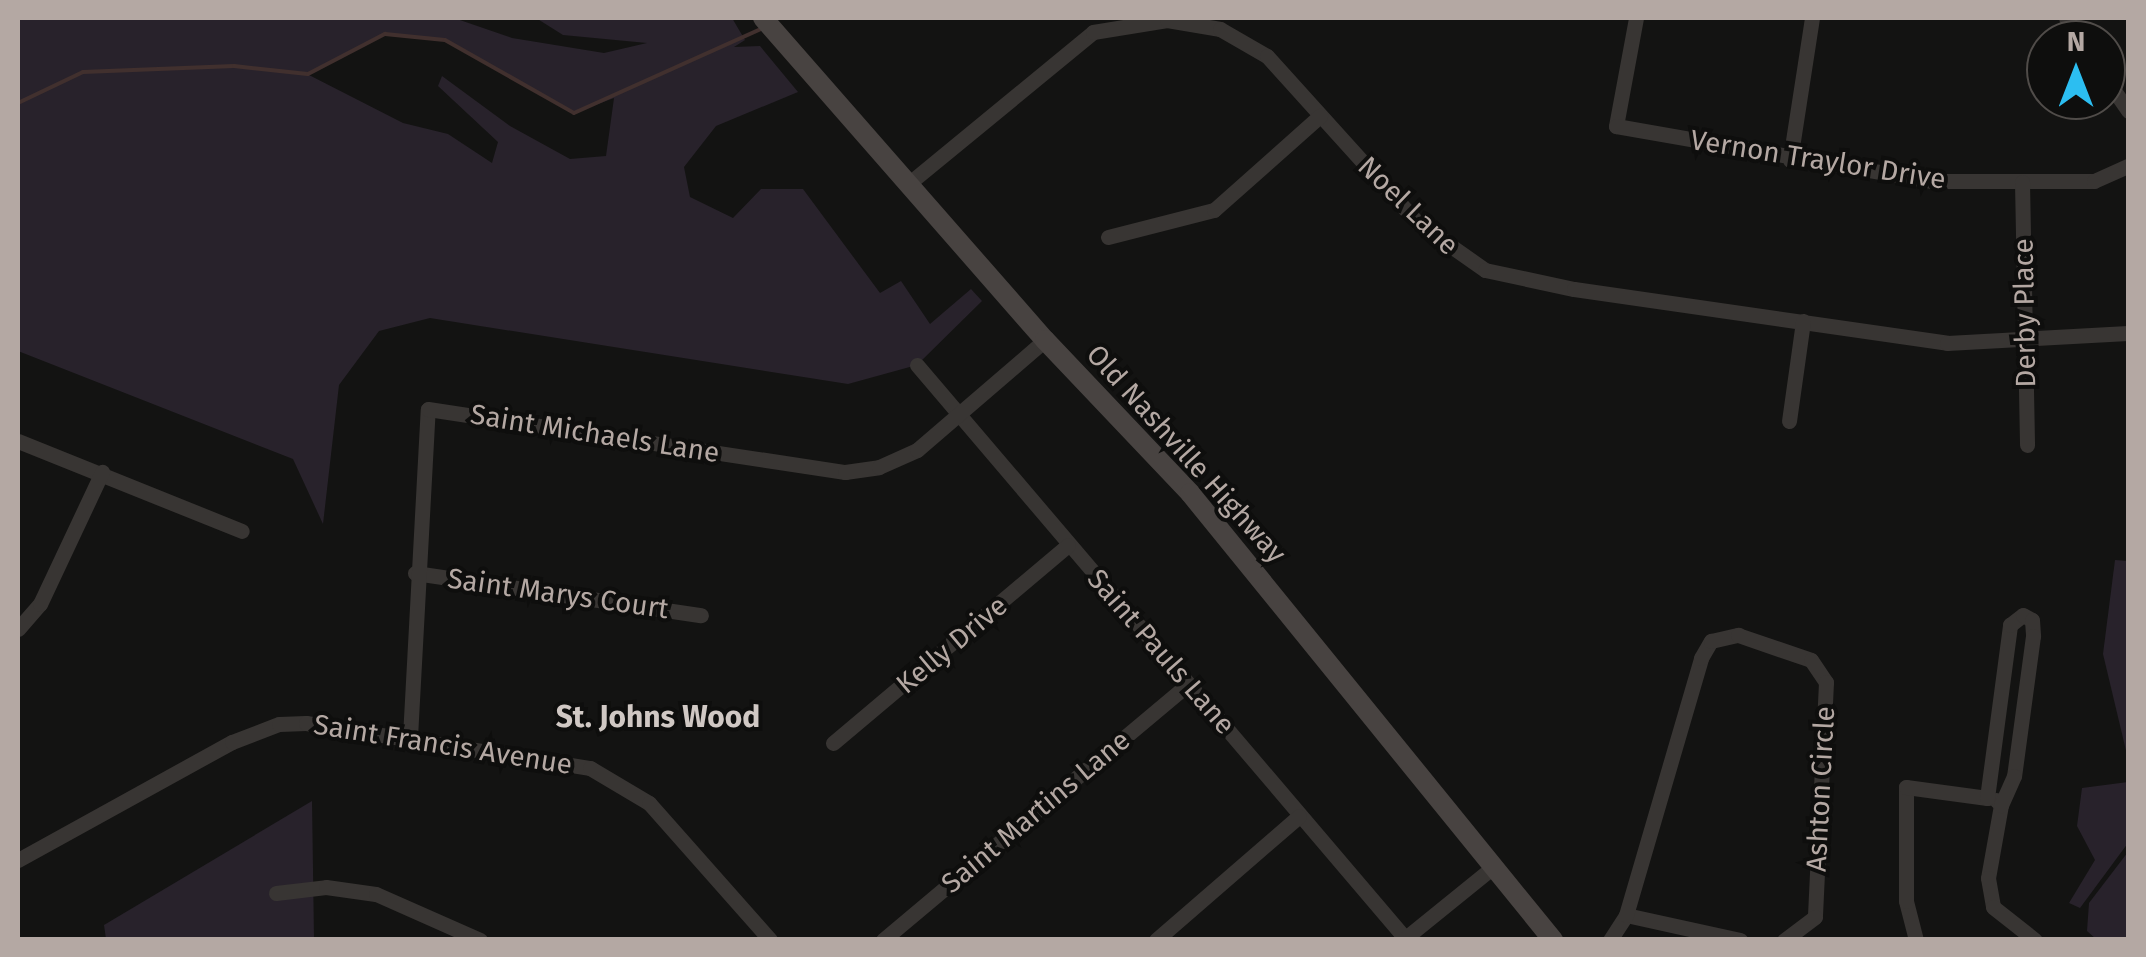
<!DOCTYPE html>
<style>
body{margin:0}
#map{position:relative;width:2146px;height:957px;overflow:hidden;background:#131312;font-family:"Fira Sans",sans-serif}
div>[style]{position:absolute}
.green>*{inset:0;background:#28222b}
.stream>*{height:4px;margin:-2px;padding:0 2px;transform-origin:2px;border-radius:2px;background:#41302e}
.minor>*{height:15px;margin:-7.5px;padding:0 7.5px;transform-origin:7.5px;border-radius:7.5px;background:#383533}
.secondary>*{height:20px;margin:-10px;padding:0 10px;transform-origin:10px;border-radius:10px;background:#484341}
span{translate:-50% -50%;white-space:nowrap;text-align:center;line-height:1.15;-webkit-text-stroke:8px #0e0e0d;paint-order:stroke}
.street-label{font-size:28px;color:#b4a8a3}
.neighbourhood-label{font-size:30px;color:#d0c8c4;font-weight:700}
.frame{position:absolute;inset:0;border:20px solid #b4a8a3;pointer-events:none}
.north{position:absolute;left:2026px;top:20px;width:100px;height:100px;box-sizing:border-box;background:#0e0e0d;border:2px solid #504c49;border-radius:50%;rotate:0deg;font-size:28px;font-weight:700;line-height:40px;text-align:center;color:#b4a8a3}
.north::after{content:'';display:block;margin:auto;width:35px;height:45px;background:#2cbef1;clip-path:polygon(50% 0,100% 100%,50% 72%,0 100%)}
</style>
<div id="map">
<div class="green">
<i style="clip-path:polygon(evenodd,18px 18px,454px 18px,512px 38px,604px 53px,647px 43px,563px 35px,536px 18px,732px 18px,745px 40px,734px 47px,760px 46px,798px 92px,716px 126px,684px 167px,690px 197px,733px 218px,761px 189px,803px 189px,880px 293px,901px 281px,930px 324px,971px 289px,982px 301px,917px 365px,848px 384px,430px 318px,379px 331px,339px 385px,323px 524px,293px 459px,18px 351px,18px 18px,385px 34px,445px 40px,574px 113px,614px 98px,606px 156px,570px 159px,510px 126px,442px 76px,438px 86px,498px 142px,492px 163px,448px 134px,403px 123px,309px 75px,385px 34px)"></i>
<i style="clip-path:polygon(2115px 560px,2128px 561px,2128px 759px,2103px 654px)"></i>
<i style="clip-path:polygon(2128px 782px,2128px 843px,2080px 908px,2069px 903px,2095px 860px,2077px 826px,2082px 788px)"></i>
<i style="clip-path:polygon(312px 801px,314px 939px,106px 939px,104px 925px)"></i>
<i style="clip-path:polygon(2128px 852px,2128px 939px,2096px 939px,2087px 931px,2089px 903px)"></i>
</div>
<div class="stream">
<i style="left:18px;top:103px;width:72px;rotate:-25.5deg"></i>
<i style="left:83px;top:72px;width:151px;rotate:-2.3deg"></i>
<i style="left:234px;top:66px;width:74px;rotate:6.2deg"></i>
<i style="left:308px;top:74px;width:87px;rotate:-27.5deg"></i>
<i style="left:385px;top:34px;width:60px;rotate:5.7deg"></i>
<i style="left:445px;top:40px;width:148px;rotate:29.5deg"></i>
<i style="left:574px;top:113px;width:209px;rotate:-24.2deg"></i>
</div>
<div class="minor">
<i style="left:1636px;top:18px;width:110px;rotate:100.5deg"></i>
<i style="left:1616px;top:126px;width:321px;rotate:9.9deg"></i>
<i style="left:1932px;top:181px;width:162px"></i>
<i style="left:2094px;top:181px;width:37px;rotate:-24deg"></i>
<i style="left:2066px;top:18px;width:25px;rotate:61deg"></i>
<i style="left:2106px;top:79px;width:39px;rotate:55deg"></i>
<i style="left:1790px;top:160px;width:144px;rotate:-81.2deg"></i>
<i style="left:2022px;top:182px;width:263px;rotate:88.9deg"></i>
<i style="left:907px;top:185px;width:241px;rotate:-39.4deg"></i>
<i style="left:1093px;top:32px;width:75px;rotate:-9.2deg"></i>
<i style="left:1167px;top:20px;width:54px;rotate:9.6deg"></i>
<i style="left:1220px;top:29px;width:54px;rotate:29.9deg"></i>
<i style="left:1267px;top:56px;width:225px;rotate:47.9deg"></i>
<i style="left:1418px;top:223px;width:82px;rotate:35deg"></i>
<i style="left:1485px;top:270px;width:91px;rotate:12.1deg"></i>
<i style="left:1574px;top:289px;width:377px;rotate:8.2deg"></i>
<i style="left:1947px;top:343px;width:181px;rotate:-3.2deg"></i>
<i style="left:1108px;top:237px;width:109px;rotate:-14.3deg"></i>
<i style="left:1214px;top:210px;width:142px;rotate:-41.6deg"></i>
<i style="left:917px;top:365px;width:753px;rotate:49.58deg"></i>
<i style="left:1789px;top:421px;width:101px;rotate:-82deg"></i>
<i style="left:18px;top:441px;width:241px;rotate:21.9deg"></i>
<i style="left:415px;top:573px;width:289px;rotate:8.4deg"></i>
<i style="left:18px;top:629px;width:33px;rotate:-49deg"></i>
<i style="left:40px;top:604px;width:146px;rotate:-64.8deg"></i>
<i style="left:410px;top:737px;width:328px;rotate:-86.9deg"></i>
<i style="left:428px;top:409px;width:422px;rotate:8.6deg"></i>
<i style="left:845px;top:472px;width:34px;rotate:-8deg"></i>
<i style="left:879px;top:467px;width:42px;rotate:-24.1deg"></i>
<i style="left:917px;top:450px;width:169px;rotate:-40.7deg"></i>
<i style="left:833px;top:743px;width:307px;rotate:-40.1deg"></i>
<i style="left:1996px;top:800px;width:7px;rotate:45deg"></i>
<i style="left:2001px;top:805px;width:74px;rotate:100.1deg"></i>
<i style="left:1988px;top:878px;width:29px;rotate:80deg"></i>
<i style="left:1993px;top:907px;width:53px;rotate:38.2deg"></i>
<i style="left:18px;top:860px;width:244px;rotate:-28.9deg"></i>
<i style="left:232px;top:742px;width:50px;rotate:-21deg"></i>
<i style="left:279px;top:724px;width:27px;rotate:-2deg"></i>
<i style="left:306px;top:723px;width:288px;rotate:9deg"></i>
<i style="left:590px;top:768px;width:69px;rotate:30.7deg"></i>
<i style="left:649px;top:803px;width:183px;rotate:48.5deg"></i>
<i style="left:276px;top:893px;width:50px;rotate:-6.8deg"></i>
<i style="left:326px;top:887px;width:50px;rotate:8deg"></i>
<i style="left:376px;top:894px;width:114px;rotate:23.9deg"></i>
<i style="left:1626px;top:915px;width:117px;rotate:12.4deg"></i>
<i style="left:883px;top:940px;width:398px;rotate:-40deg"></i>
<i style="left:1156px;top:940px;width:189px;rotate:-40.9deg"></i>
<i style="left:1403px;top:940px;width:114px;rotate:-39deg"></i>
<i style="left:1610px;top:940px;width:30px;rotate:-57deg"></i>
<i style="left:1626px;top:915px;width:268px;rotate:-73.7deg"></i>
<i style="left:1701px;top:658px;width:20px;rotate:-60deg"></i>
<i style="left:1711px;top:641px;width:28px;rotate:-13deg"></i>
<i style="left:1738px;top:635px;width:77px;rotate:18.9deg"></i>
<i style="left:1811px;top:660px;width:27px;rotate:56deg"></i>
<i style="left:1826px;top:682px;width:235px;rotate:92.7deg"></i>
<i style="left:1815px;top:917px;width:39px;rotate:143deg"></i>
<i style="left:1916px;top:940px;width:40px;rotate:-104.4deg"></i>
<i style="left:1906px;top:901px;width:114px;rotate:-90deg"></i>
<i style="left:1906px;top:787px;width:82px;rotate:7.7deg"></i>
<i style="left:1987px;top:798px;width:175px;rotate:-82.4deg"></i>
<i style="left:2010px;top:625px;width:16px;rotate:-38deg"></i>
<i style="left:2023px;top:615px;width:10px;rotate:29deg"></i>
<i style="left:2032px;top:620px;width:16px;rotate:86deg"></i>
<i style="left:2033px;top:636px;width:141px;rotate:97.7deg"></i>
<i style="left:2014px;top:776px;width:32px;rotate:114deg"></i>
</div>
<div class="secondary">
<i style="left:763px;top:18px;width:428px;rotate:48.8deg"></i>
<i style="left:1045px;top:340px;width:211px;rotate:46.5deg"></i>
<i style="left:1190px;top:493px;width:576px;rotate:50.92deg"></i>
</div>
<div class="street-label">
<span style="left:1818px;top:160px;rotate:9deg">Vernon Traylor Drive</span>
<span style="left:1408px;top:206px;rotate:44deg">Noel Lane</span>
<span style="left:2025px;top:313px;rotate:-91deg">Derby Place</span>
<span style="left:595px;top:434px;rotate:9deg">Saint Michaels Lane</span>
<span style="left:1186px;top:454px;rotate:48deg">Old Nashville Highway</span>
<span style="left:558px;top:594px;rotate:8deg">Saint Marys Court</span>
<span style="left:952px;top:645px;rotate:-40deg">Kelly Drive</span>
<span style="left:1161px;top:652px;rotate:49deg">Saint Pauls Lane</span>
<span style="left:443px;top:745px;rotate:9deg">Saint Francis Avenue</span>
<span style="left:1821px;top:789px;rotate:-87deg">Ashton Circle</span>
<span style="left:1036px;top:812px;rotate:-40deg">Saint Martins Lane</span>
</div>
<div class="neighbourhood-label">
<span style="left:658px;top:717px">St. Johns Wood</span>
</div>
<div class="frame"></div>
<div class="north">N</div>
</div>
